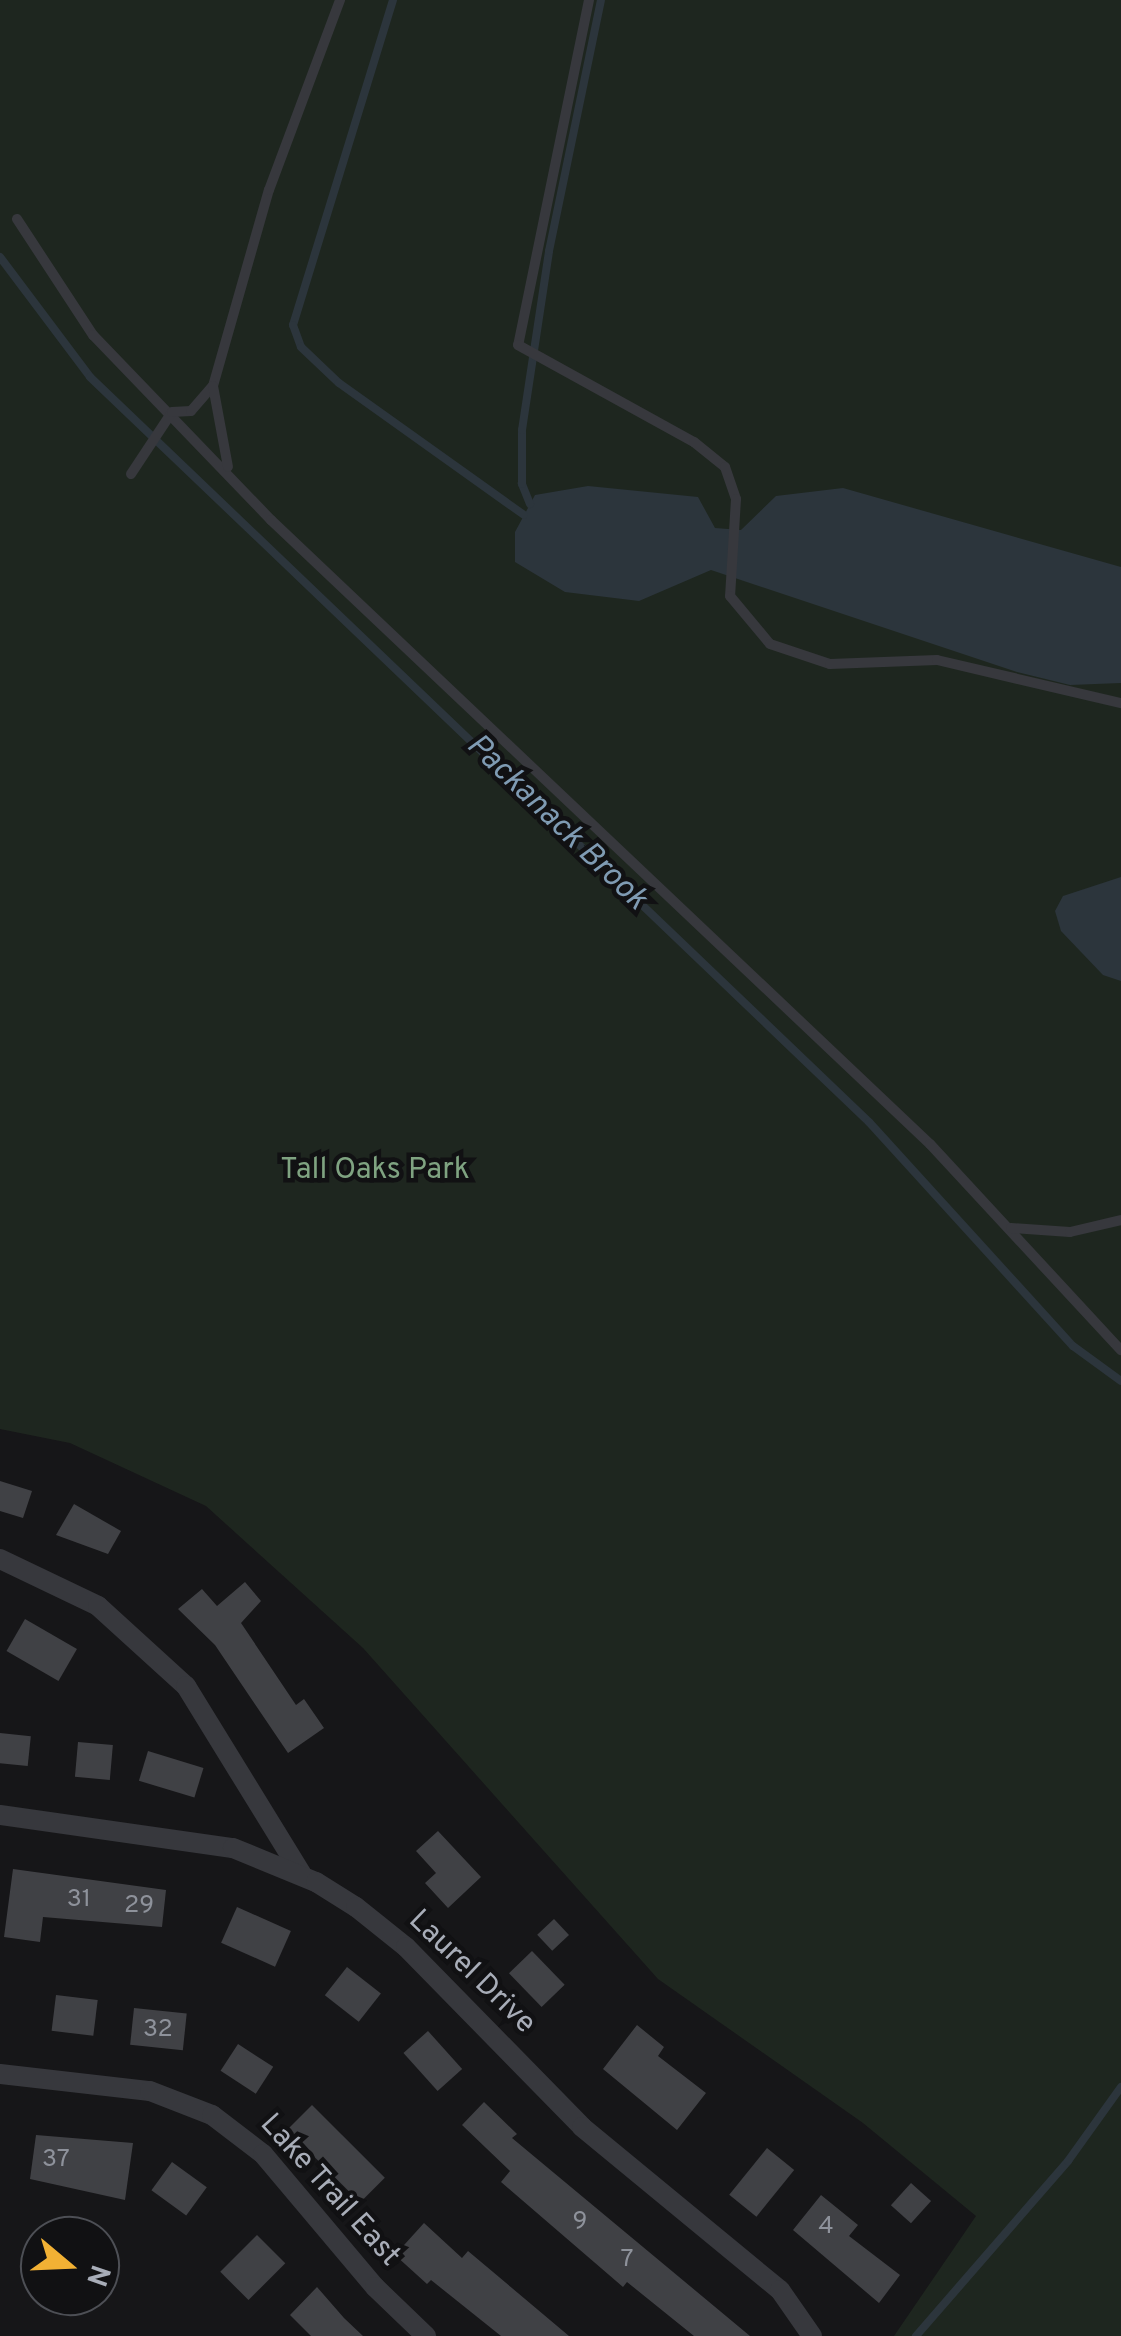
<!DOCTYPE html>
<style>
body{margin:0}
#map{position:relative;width:1121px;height:2336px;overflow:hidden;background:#161618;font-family:Overpass,sans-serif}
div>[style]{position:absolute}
.green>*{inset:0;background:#1e261f}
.water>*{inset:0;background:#2c353c}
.stream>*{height:8px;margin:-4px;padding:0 4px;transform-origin:4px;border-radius:4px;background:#2c353c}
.building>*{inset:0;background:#404145;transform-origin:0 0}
.lane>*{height:10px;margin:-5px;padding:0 5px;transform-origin:5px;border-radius:5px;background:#37383d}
.street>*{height:20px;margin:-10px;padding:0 10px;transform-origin:10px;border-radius:10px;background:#37383d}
span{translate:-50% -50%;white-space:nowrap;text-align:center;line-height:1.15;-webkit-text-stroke:9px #111113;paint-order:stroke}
.number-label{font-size:25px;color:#8e929b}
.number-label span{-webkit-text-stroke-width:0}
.park-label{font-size:30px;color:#7fa381}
.street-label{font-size:30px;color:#a8adb8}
.water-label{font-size:32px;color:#7f9bb3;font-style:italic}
.north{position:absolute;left:20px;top:2216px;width:100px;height:100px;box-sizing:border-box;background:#111113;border:2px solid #4d4f55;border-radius:50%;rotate:109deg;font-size:28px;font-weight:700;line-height:40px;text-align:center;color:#a8adb8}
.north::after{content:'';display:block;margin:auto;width:35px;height:45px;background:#f2b134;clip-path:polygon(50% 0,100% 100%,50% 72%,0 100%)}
</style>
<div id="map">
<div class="green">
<i style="clip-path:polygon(0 0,1121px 0,1121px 2336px,894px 2336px,976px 2216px,863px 2123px,658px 1979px,363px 1648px,206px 1506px,70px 1443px,0 1429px)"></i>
</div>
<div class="water">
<i style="clip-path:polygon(588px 486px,698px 497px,715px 528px,741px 530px,776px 496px,843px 488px,1121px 567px,1121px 683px,1070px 685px,1017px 672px,711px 570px,639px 601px,565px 592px,515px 562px,515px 532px,535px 495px)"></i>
<i style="clip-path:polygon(1121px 877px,1121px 981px,1103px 975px,1061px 931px,1055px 911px,1063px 896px)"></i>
</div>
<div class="stream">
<i style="left:393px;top:0;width:340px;rotate:107.1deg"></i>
<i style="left:293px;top:325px;width:23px;rotate:70deg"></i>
<i style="left:301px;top:347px;width:52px;rotate:43.5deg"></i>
<i style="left:339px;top:383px;width:227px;rotate:35.5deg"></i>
<i style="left:0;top:257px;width:150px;rotate:53.1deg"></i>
<i style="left:90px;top:377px;width:1078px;rotate:43.72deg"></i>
<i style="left:869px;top:1122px;width:303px;rotate:47.7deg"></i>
<i style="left:1073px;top:1346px;width:59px;rotate:36.1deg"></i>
<i style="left:530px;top:504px;width:22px;rotate:-112deg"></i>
<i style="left:522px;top:484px;width:54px;rotate:-90deg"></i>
<i style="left:522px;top:430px;width:181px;rotate:-81.4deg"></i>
<i style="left:549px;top:251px;width:256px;rotate:-78.3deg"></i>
<i style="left:916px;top:2336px;width:232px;rotate:-49deg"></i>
<i style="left:1068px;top:2161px;width:91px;rotate:-54.4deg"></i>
</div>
<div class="building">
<i style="clip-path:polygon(0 1481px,32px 1491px,23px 1518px,0 1511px)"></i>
<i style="clip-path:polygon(74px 1504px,121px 1531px,108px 1554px,56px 1535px)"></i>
<i style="clip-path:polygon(245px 1582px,261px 1601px,241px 1623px,296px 1705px,304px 1699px,324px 1728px,288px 1753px,215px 1645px,178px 1609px,202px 1589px,217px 1606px)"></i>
<i style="left:25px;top:1619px;width:60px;height:37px;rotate:30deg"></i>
<i style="left:0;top:1733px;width:31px;height:30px;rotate:6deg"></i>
<i style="left:78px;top:1742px;width:35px;height:35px;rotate:5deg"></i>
<i style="left:148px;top:1751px;width:58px;height:31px;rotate:17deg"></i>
<i style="clip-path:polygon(438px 1831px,481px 1877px,448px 1908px,425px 1883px,436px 1873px,416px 1851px)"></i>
<i style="clip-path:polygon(13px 1869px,166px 1890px,162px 1927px,43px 1917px,40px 1942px,4px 1937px)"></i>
<i style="left:237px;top:1907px;width:59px;height:39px;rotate:24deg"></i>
<i style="left:554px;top:1919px;width:22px;height:23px;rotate:47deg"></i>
<i style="left:532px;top:1951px;width:47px;height:32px;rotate:46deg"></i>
<i style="left:347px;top:1967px;width:43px;height:36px;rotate:38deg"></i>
<i style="left:56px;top:1995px;width:42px;height:36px;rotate:7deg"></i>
<i style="left:134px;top:2008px;width:53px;height:37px;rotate:6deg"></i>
<i style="clip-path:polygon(637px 2025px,664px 2047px,658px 2056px,706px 2093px,677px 2130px,603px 2069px)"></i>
<i style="left:428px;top:2031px;width:51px;height:33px;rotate:48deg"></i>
<i style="left:238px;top:2044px;width:42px;height:32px;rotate:33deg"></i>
<i style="clip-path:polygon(484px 2102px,517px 2134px,512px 2138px,750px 2336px,694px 2336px,627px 2282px,623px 2287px,501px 2182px,510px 2171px,462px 2125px)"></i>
<i style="left:312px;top:2105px;width:103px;height:35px;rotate:45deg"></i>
<i style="clip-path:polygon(36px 2135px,133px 2143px,125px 2200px,30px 2179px)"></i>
<i style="left:767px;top:2148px;width:35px;height:60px;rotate:39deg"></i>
<i style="left:172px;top:2162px;width:43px;height:35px;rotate:36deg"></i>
<i style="left:911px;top:2183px;width:27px;height:30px;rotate:42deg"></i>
<i style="clip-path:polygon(821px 2195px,858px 2225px,849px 2236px,900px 2275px,879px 2303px,793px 2230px)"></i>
<i style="clip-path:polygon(424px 2223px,462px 2258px,468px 2251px,569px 2336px,501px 2336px,431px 2280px,427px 2284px,395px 2255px)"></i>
<i style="left:257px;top:2235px;width:40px;height:52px;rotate:45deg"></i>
<i style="clip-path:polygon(317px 2287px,344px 2318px,363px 2336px,311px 2336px,290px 2315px)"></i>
</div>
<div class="lane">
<i style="left:589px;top:0;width:352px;rotate:101.6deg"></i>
<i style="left:518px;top:345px;width:201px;rotate:28.9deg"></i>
<i style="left:694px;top:442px;width:40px;rotate:39deg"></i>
<i style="left:725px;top:467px;width:34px;rotate:71deg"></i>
<i style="left:736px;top:499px;width:97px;rotate:93.5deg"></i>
<i style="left:730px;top:596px;width:62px;rotate:50.2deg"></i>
<i style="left:770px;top:644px;width:63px;rotate:18.4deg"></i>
<i style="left:830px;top:664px;width:107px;rotate:-2.1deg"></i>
<i style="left:937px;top:660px;width:189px;rotate:13.2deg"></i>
<i style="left:17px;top:219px;width:139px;rotate:56.8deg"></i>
<i style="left:93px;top:335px;width:257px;rotate:46.1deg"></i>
<i style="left:271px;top:520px;width:908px;rotate:43.44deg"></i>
<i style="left:930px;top:1144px;width:281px;rotate:47.2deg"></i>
<i style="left:213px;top:386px;width:204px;rotate:-74.1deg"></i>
<i style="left:269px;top:190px;width:203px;rotate:-69.5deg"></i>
<i style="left:131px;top:474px;width:74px;rotate:-56.5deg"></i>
<i style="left:172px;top:412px;width:19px;rotate:-3deg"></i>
<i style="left:191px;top:411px;width:33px;rotate:-49deg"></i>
<i style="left:213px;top:386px;width:82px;rotate:79.5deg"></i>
<i style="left:1011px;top:1228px;width:59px;rotate:3.9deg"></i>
<i style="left:1070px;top:1232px;width:52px;rotate:-13.2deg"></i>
</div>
<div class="street">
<i style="left:0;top:1559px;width:109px;rotate:25.6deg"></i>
<i style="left:98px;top:1606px;width:119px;rotate:42.3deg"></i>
<i style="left:186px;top:1686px;width:220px;rotate:58.4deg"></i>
<i style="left:0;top:1815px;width:235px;rotate:8.1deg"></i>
<i style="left:233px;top:1848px;width:90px;rotate:22.3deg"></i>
<i style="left:316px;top:1882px;width:47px;rotate:32deg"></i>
<i style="left:356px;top:1907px;width:64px;rotate:38.7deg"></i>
<i style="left:406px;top:1947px;width:252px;rotate:45.6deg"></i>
<i style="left:582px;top:2127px;width:256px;rotate:39.5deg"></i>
<i style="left:780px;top:2290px;width:56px;rotate:55.2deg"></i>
<i style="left:0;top:2074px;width:151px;rotate:6.5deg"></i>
<i style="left:150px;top:2091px;width:66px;rotate:21.2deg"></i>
<i style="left:212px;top:2115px;width:64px;rotate:37.4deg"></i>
<i style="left:263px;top:2154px;width:174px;rotate:49.9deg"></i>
<i style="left:375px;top:2287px;width:71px;rotate:43.9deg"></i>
</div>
<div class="number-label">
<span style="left:79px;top:1900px">31</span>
<span style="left:139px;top:1906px">29</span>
<span style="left:158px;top:2030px">32</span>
<span style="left:56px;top:2160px">37</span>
<span style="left:580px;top:2222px">9</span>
<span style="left:826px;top:2227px">4</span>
<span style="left:627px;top:2260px">7</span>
</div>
<div class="park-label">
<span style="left:375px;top:1171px">Tall Oaks Park</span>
</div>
<div class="street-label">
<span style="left:471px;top:1973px;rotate:44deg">Laurel Drive</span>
<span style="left:329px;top:2191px;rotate:48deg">Lake Trail East</span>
</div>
<div class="water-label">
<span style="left:556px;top:823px;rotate:44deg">Packanack Brook</span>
</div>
<div class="north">N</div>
</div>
